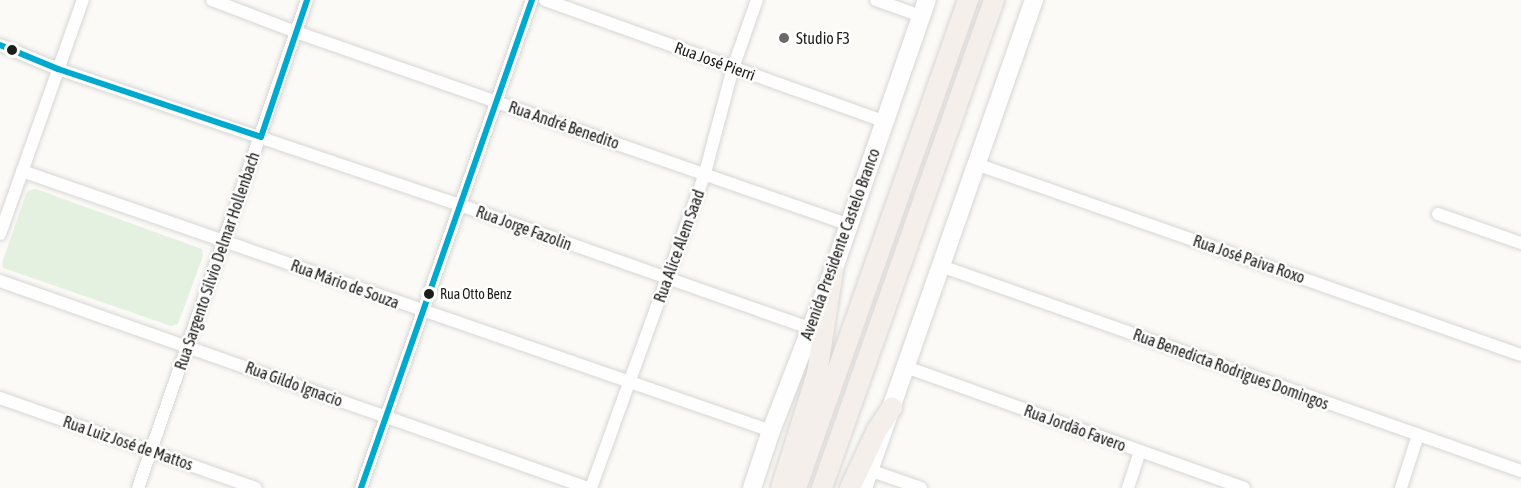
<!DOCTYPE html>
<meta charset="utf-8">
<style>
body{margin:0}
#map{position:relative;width:1521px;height:488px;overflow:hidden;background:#fbfaf7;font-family:"Asap Condensed",sans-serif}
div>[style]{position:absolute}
.green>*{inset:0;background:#e4f1e1}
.roads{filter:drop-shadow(0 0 2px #d7d6d4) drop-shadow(0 0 2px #d7d6d4)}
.street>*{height:12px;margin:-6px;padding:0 6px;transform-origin:6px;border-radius:6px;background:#fefefe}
.secondary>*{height:18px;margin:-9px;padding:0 9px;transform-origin:9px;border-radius:9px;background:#fefefe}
.primary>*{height:20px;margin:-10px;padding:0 10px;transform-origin:10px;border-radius:10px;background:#f5efec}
.bus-1>*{height:6px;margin:-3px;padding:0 3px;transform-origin:3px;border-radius:3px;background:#00a9ce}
.dots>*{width:16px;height:16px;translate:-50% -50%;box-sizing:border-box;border:3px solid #fff;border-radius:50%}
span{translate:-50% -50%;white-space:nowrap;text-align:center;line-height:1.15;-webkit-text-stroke:5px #fff;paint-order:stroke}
.bus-label{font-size:14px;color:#1d1d1b}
.left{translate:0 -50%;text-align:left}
.poi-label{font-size:16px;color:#1d1d1b}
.street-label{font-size:16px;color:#1d1d1b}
</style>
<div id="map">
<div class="green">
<i style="clip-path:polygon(36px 189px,202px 249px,203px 256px,178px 324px,171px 326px,3px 268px,2px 263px,26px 194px,29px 190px)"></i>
</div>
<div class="roads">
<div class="street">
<i style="left:212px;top:0;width:90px;rotate:20.9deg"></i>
<i style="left:296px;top:32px;width:583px;rotate:19.21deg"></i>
<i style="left:545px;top:0;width:361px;rotate:19.7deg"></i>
<i style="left:876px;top:0;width:48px;rotate:19.6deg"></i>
<i style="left:0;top:45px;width:63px;rotate:22.5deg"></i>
<i style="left:58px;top:69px;width:424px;rotate:18.7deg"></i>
<i style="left:460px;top:205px;width:371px;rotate:19.4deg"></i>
<i style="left:976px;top:164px;width:577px;rotate:19.31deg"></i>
<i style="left:22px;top:171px;width:793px;rotate:19.14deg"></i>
<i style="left:1438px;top:214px;width:88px;rotate:19.3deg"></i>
<i style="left:0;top:234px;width:248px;rotate:-70.5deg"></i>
<i style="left:941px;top:266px;width:615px;rotate:19.47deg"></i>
<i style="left:0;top:281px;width:623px;rotate:19.39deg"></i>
<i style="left:906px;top:367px;width:359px;rotate:19.7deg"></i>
<i style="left:0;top:398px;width:271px;rotate:19.4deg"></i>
<i style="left:869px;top:470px;width:55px;rotate:19.1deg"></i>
<i style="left:138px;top:488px;width:516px;rotate:-70.9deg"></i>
<i style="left:361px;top:488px;width:517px;rotate:-70.69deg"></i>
<i style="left:591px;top:488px;width:335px;rotate:-70.1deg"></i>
<i style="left:705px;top:173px;width:109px;rotate:-75.1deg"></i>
<i style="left:733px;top:68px;width:72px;rotate:-70.6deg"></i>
<i style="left:1128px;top:488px;width:38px;rotate:-72deg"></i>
<i style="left:1401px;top:488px;width:56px;rotate:-72.2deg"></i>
</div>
<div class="secondary">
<i style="left:752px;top:488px;width:60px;rotate:-71.6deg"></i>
<i style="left:771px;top:431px;width:172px;rotate:-68.8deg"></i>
<i style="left:833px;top:271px;width:287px;rotate:-70.9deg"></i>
<i style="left:863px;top:488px;width:517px;rotate:-70.69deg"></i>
</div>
<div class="primary">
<i style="left:781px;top:488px;width:120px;rotate:-72.5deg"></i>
<i style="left:817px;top:374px;width:104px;rotate:-81.2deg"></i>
<i style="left:796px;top:488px;width:517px;rotate:-70.58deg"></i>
<i style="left:822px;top:488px;width:517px;rotate:-70.58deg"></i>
<i style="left:850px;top:488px;width:64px;rotate:-65deg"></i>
<i style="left:877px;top:430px;width:27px;rotate:-56deg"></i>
</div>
</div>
<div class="bus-1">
<i style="left:0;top:45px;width:63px;rotate:22.5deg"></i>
<i style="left:58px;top:69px;width:214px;rotate:18.5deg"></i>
<i style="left:261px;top:137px;width:145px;rotate:-71.4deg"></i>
<i style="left:361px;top:488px;width:517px;rotate:-70.69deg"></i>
</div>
<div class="dots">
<i style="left:784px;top:38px;background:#6b6a68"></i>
<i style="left:12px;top:50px;background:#1d1d1b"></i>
<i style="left:429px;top:294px;background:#1d1d1b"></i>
</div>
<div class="bus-label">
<span class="left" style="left:440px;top:294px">Rua Otto Benz</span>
</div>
<div class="poi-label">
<span class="left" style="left:796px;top:38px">Studio F3</span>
</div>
<div class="street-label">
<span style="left:715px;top:61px;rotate:20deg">Rua José Pierri</span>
<span style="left:564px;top:125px;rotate:19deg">Rua André Benedito</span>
<span style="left:524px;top:228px;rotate:20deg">Rua Jorge Fazolin</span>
<span style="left:840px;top:244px;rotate:-70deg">Avenida Presidente Castelo Branco</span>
<span style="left:679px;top:246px;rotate:-70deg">Rua Alice Alem Saad</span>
<span style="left:1249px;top:259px;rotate:19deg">Rua José Paiva Roxo</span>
<span style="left:217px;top:261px;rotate:-71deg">Rua Sargento Sílvio Delmar Hollenbach</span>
<span style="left:345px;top:284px;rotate:20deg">Rua Mário de Souza</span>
<span style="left:1231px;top:369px;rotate:20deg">Rua Benedicta Rodrigues Domingos</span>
<span style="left:294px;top:384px;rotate:20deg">Rua Gildo Ignacio</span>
<span style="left:1075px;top:428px;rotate:20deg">Rua Jordão Favero</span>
<span style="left:128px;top:443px;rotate:19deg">Rua Luiz José de Mattos</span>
</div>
</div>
